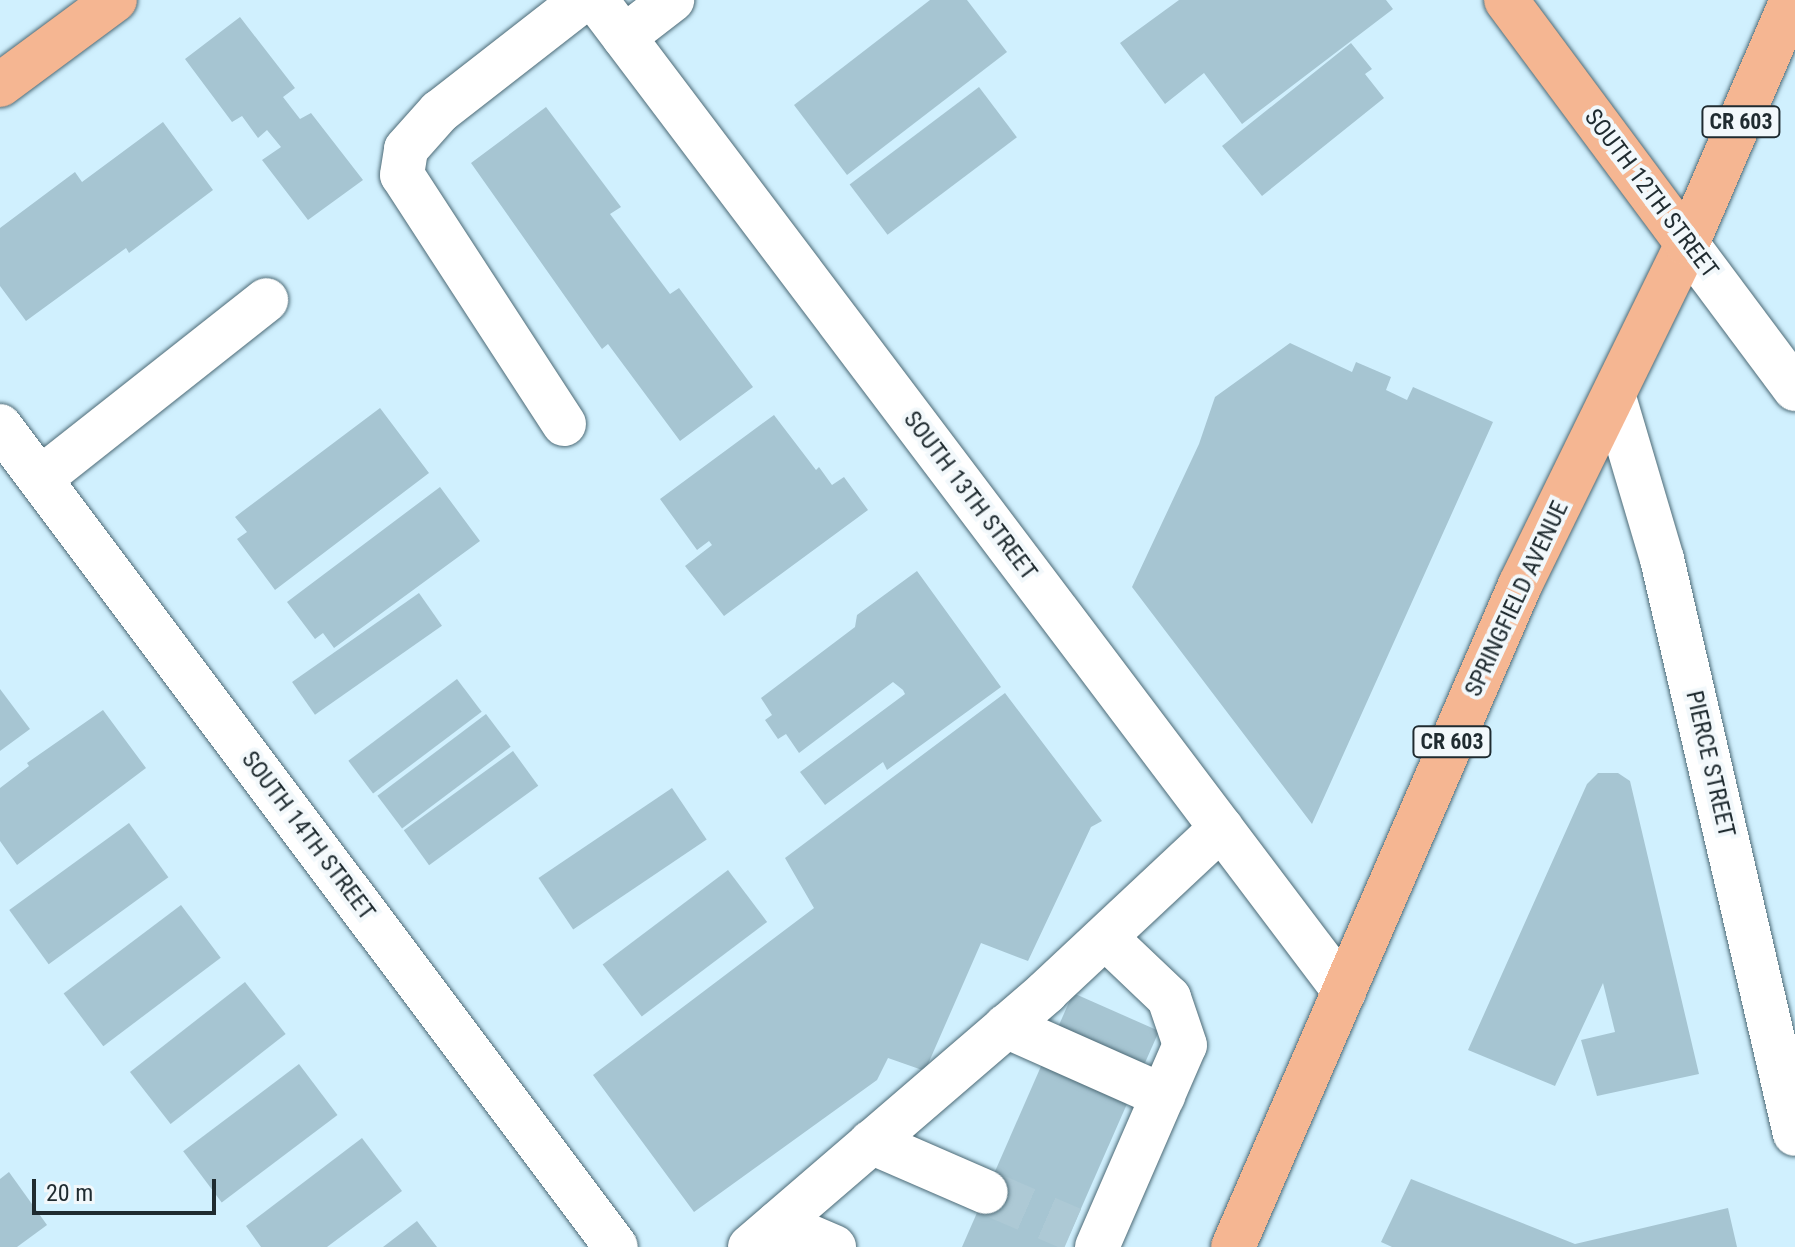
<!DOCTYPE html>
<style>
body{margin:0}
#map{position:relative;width:1795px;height:1247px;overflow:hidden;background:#d0f0fe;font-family:"Roboto Condensed",sans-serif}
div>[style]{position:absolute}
.building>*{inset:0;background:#a6c5d2;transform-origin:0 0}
.minor-tunnel>*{height:44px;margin-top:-22px;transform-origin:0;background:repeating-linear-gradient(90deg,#adc9d5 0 44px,transparent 0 66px)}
.roads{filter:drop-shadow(0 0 2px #4d6a76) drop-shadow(0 0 2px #4d6a76)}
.minor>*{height:44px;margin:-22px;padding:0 22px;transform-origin:22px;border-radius:22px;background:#fff}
.major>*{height:44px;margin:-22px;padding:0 22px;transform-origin:22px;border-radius:22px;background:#f5b692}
span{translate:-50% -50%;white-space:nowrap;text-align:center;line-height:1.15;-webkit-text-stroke:8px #f2f8fb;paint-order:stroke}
.shield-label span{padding:2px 6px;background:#f2f8fb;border:2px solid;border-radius:6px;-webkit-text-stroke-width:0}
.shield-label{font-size:22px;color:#1f2b30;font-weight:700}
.street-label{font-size:24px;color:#1f2b30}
.scale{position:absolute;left:32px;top:1179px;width:184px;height:36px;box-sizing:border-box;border:4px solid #1f2b30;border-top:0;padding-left:10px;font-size:24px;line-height:28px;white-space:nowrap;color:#1f2b30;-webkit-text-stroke:6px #f2f8fb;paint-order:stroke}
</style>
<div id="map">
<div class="building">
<i style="clip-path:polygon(930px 0,967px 0,1007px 52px,847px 175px,794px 105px)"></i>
<i style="clip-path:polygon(1179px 0,1386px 0,1393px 9px,1242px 124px,1204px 73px,1165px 104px,1120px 43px)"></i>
<i style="clip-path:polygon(240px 17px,295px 88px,283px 97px,300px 119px,311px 113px,363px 180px,308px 220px,262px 160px,281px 147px,267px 130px,258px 138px,242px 116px,232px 122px,185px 59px)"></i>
<i style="clip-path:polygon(1351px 43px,1372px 69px,1365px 74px,1384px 98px,1262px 196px,1222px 146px)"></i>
<i style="left:979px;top:87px;width:63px;height:162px;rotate:53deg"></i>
<i style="clip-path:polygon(546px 107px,621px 207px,610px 214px,670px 294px,679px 288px,753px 387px,680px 441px,608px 344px,602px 349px,471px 163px)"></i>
<i style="clip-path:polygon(163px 122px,213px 190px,129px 253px,126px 248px,26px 321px,0 286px,0 228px,75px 172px,82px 182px)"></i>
<i style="clip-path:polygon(1290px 343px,1352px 372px,1356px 362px,1391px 377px,1386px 390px,1407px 400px,1413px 387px,1493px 422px,1312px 824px,1132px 587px,1199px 444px,1215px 397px)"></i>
<i style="clip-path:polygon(380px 408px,429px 473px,275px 590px,237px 539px,247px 532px,235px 517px)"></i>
<i style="clip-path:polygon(774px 415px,816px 470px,819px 467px,832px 485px,844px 477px,868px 510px,724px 616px,685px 566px,712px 545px,709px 541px,697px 550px,660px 499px)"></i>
<i style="clip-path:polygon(440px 487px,480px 541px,334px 648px,323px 633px,315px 639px,287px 602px)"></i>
<i style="clip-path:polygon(917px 571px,1001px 687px,887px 770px,883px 762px,825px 805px,800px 772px,905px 694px,903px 690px,893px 682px,799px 753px,786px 734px,778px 739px,765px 720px,772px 715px,761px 698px,855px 627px,857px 615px)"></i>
<i style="left:419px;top:593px;width:40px;height:155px;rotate:55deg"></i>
<i style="left:457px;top:679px;width:41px;height:136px;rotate:53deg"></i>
<i style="clip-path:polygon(0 689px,30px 729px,0 751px)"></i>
<i style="clip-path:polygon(1005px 693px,1102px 821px,1091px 827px,1028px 961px,981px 943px,925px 1071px,888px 1058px,877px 1080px,694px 1212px,593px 1075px,814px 908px,785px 858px)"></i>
<i style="clip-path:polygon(103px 710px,146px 768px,17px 865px,0 841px,0 788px,29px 766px,27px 763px)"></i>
<i style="left:486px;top:714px;width:41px;height:136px;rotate:53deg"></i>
<i style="left:513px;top:751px;width:43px;height:135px;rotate:54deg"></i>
<i style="clip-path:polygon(1598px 773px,1618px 773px,1630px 781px,1699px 1074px,1597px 1096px,1581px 1040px,1615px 1032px,1603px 983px,1555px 1086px,1468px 1050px,1587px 784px)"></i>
<i style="left:672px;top:788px;width:62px;height:161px;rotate:56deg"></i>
<i style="left:129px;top:823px;width:67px;height:148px;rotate:54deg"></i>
<i style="left:728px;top:870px;width:65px;height:157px;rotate:53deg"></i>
<i style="left:181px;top:905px;width:66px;height:147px;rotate:53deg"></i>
<i style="left:245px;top:982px;width:66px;height:146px;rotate:52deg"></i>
<i style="clip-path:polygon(1073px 993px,1159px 1031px,1072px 1229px,1064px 1247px,962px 1247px)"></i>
<i style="left:299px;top:1064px;width:64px;height:145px;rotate:53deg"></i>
<i style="clip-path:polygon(362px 1138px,402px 1191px,327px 1247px,261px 1247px,246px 1226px)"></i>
<i style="clip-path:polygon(9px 1172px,47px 1225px,17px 1247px,0 1247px,0 1179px)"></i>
<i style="clip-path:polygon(1411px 1179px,1575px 1244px,1728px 1208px,1737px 1247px,1392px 1247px,1381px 1242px)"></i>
<i style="clip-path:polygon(417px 1221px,437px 1247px,383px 1247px)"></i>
</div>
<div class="minor-tunnel">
<i style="left:986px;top:1192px;width:94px;rotate:23.3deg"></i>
</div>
<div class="roads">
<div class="minor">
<i style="left:596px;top:0;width:1242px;rotate:52.95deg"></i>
<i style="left:624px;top:37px;width:61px;rotate:-37.6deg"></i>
<i style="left:1687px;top:244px;width:181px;rotate:53.3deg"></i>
<i style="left:1614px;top:397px;width:169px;rotate:73.5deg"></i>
<i style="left:1662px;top:559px;width:590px;rotate:76.98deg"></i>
<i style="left:564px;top:424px;width:297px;rotate:-123deg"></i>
<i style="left:402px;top:175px;width:26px;rotate:-81deg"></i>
<i style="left:406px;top:149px;width:50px;rotate:-48.3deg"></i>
<i style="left:439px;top:112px;width:182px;rotate:-37.9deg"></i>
<i style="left:0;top:426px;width:1026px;rotate:53.12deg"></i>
<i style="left:41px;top:478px;width:287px;rotate:-38.3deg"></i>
<i style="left:1006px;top:1026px;width:172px;rotate:24deg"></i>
<i style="left:871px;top:1142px;width:125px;rotate:23.5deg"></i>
<i style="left:778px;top:1223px;width:61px;rotate:23.2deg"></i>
<i style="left:750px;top:1247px;width:391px;rotate:-40.7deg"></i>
<i style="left:1046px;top:992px;width:240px;rotate:-43.1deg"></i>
<i style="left:1097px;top:1247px;width:220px;rotate:-66.5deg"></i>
<i style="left:1185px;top:1045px;width:50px;rotate:-108.8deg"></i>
<i style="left:1169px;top:998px;width:88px;rotate:-136.4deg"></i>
</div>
<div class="major">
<i style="left:1506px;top:0;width:304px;rotate:53.4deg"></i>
<i style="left:0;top:85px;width:143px;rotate:-36.5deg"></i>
<i style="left:1233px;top:1247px;width:722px;rotate:-66.56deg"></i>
<i style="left:1520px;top:585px;width:380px;rotate:-63.9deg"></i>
<i style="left:1687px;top:244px;width:266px;rotate:-66.7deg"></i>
</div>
</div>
<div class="shield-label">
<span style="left:1741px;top:122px">CR 603</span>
<span style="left:1452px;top:742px">CR 603</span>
</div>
<div class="street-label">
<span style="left:1651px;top:194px;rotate:53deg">SOUTH 12TH STREET</span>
<span style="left:970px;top:496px;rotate:53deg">SOUTH 13TH STREET</span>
<span style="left:1517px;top:599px;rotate:-65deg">SPRINGFIELD AVENUE</span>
<span style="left:1710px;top:764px;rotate:77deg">PIERCE STREET</span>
<span style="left:308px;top:836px;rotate:53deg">SOUTH 14TH STREET</span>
</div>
<div class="scale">20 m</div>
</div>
